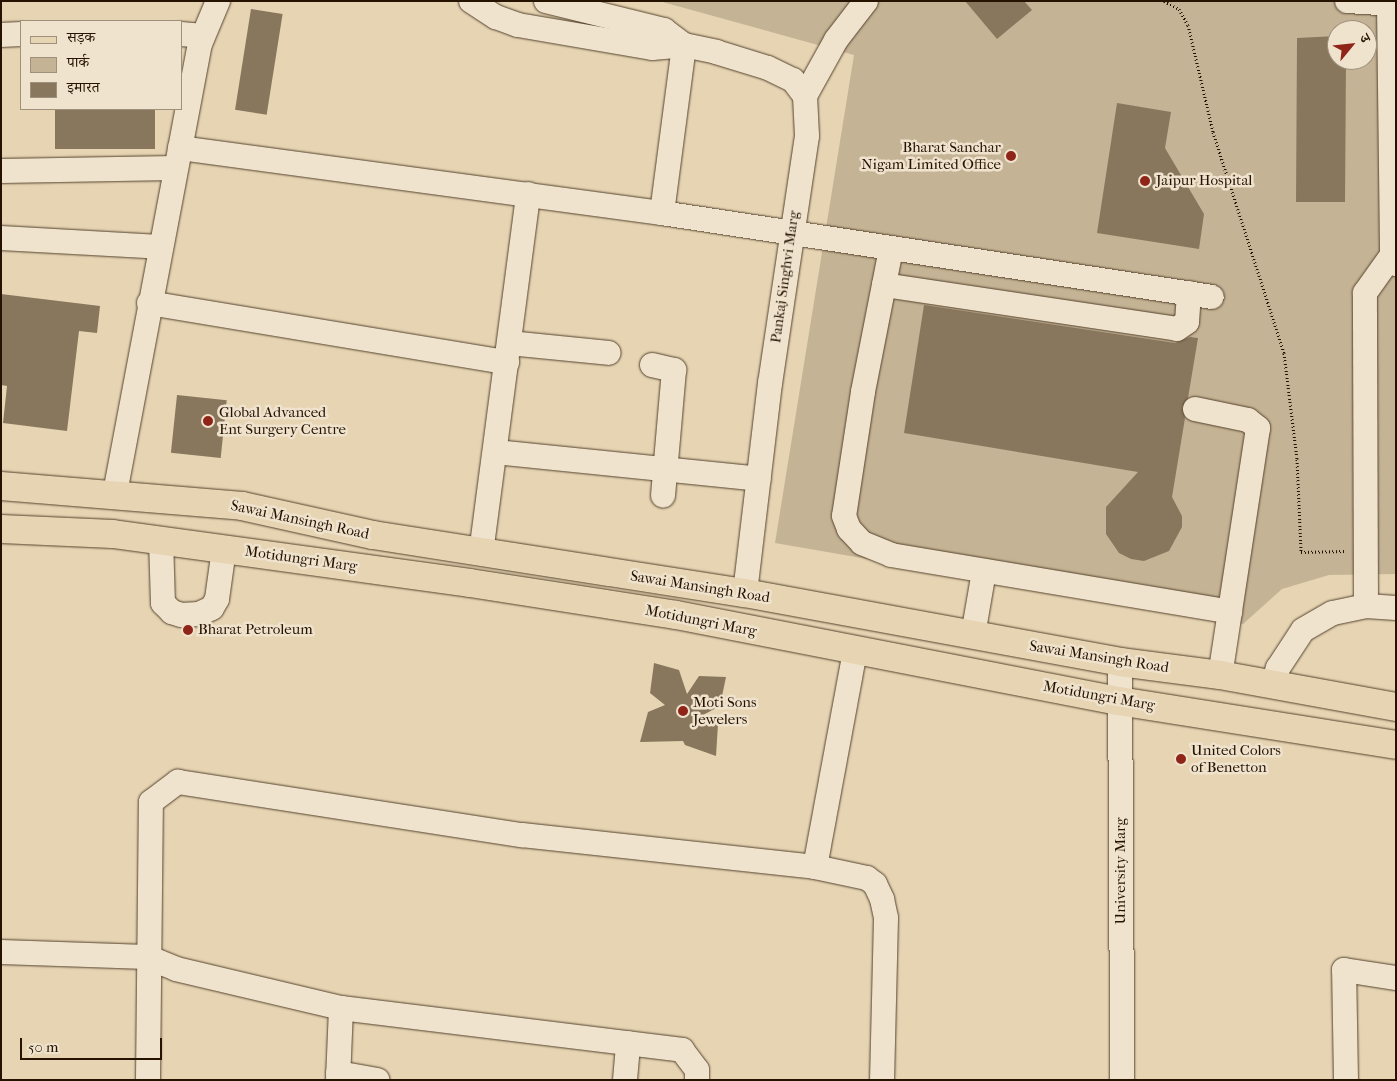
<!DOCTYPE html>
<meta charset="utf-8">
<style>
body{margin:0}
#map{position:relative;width:1397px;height:1081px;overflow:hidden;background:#e6d4b3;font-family:"IM FELL French Canon","Noto Serif Devanagari",serif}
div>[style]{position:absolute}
.green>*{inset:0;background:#c5b395}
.building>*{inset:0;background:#89775d;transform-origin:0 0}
.path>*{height:3px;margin-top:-1.5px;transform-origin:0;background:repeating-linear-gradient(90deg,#251300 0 1px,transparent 0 3.5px)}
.roads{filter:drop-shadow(0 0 1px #55432d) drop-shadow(0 0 1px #55432d)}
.minor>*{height:24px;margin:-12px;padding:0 12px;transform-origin:12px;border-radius:12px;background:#efe3ce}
.major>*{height:28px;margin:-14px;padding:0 14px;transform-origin:14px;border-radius:14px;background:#e6d4b3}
.dots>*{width:14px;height:14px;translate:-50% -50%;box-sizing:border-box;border:2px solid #efe3ce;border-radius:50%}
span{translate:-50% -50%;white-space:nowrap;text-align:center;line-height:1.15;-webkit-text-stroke:5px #efe3ce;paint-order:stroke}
.poi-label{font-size:15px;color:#251300}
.right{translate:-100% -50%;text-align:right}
.left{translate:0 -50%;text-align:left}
.street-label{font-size:15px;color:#251300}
.frame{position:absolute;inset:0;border:2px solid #251300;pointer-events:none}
.legend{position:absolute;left:20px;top:20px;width:162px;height:90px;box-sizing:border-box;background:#efe3ce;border:1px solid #9e907c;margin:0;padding:6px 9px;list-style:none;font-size:15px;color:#251300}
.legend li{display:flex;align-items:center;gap:10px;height:25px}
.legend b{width:25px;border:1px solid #9e907c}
.north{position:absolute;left:1327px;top:20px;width:50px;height:50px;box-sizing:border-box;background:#efe3ce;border:1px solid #9e907c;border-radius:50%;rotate:62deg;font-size:14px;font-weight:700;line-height:20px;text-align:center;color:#251300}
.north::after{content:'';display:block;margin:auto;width:18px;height:22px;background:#8f2418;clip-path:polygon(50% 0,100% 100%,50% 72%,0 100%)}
.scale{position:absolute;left:20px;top:1038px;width:142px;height:22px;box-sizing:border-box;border:2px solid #251300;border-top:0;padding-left:6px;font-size:15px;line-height:18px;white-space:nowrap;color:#251300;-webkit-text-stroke:4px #efe3ce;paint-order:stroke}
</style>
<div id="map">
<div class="green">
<i style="clip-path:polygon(evenodd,659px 1px,1396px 1px,1396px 574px,1329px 575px,1282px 589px,1243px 624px,775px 543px,854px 55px,659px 1px,1337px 30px,1367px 30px,1367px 60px,1337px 60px,1337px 30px)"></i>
</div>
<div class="building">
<i style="clip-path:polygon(965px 1px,1024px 1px,1032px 10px,997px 39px)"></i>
<i style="left:251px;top:9px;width:32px;height:102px;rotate:9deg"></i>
<i style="clip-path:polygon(1337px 36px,1337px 60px,1346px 60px,1345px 202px,1296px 202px,1297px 38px)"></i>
<i style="clip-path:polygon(1117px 103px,1171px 112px,1165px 148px,1204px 214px,1199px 249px,1097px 233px)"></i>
<i style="left:55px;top:109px;width:100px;height:40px"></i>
<i style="clip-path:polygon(1px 294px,100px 306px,97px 333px,79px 331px,67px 431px,3px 423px,7px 386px,1px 385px)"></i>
<i style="clip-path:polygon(924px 305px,1175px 343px,1190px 337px,1198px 338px,1188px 398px,1182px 407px,1185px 418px,1172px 497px,1182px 516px,1182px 527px,1169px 551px,1144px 561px,1131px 559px,1119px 553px,1106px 534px,1106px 507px,1138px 472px,904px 433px)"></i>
<i style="left:177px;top:395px;width:50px;height:58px;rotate:6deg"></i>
<i style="clip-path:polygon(654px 663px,679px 670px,687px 694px,699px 676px,726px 677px,720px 706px,703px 715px,718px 724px,716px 756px,685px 745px,683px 741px,640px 742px,648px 712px,665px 705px,650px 693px)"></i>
</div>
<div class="path">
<i style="left:1164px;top:1px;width:17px;rotate:28deg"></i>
<i style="left:1179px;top:9px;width:18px;rotate:61deg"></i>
<i style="left:1188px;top:25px;width:110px;rotate:76.8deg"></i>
<i style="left:1213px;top:132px;width:232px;rotate:72.2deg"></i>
<i style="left:1284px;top:353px;width:107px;rotate:83deg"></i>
<i style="left:1297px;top:459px;width:93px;rotate:87.5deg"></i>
<i style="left:1301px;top:552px;width:45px;rotate:-1.3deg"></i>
</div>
<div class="roads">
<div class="minor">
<i style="left:471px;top:1px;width:30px;rotate:33deg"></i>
<i style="left:496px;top:17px;width:23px;rotate:20deg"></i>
<i style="left:518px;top:25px;width:136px;rotate:9.7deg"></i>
<i style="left:652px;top:48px;width:32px;rotate:-5deg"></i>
<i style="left:684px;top:45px;width:33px;rotate:12deg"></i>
<i style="left:716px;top:52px;width:54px;rotate:17.1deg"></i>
<i style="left:768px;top:68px;width:28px;rotate:26deg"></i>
<i style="left:793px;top:80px;width:20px;rotate:53deg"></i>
<i style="left:805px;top:96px;width:40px;rotate:87.1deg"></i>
<i style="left:807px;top:136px;width:250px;rotate:98.5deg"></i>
<i style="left:770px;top:383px;width:211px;rotate:96.8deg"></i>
<i style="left:546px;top:1px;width:122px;rotate:13.8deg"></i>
<i style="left:664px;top:30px;width:25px;rotate:37deg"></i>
<i style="left:1347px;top:1px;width:49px;rotate:3.5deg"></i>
<i style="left:1389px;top:4px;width:251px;rotate:89.3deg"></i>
<i style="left:1392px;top:255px;width:10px;rotate:66deg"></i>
<i style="left:181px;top:34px;width:22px;rotate:5deg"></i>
<i style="left:1px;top:35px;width:20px;rotate:-3deg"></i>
<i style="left:805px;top:96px;width:64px;rotate:-61deg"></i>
<i style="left:836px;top:40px;width:49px;rotate:-52.4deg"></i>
<i style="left:180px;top:148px;width:486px;rotate:7.7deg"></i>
<i style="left:662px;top:213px;width:556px;rotate:8.68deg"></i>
<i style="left:1px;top:171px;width:174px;rotate:-1deg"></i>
<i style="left:662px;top:213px;width:169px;rotate:-82.5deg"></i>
<i style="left:1px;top:238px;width:159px;rotate:3.2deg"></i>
<i style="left:891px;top:249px;width:146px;rotate:101.1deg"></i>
<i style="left:863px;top:392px;width:125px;rotate:98.7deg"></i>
<i style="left:844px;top:516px;width:14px;rotate:69deg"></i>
<i style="left:849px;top:529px;width:19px;rotate:47deg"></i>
<i style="left:862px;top:543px;width:31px;rotate:22deg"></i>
<i style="left:891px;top:555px;width:344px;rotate:9.5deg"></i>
<i style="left:884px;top:285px;width:296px;rotate:8.5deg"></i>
<i style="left:1177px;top:329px;width:12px;rotate:-35deg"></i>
<i style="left:1187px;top:322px;width:29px;rotate:-86deg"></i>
<i style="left:149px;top:303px;width:363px;rotate:9.4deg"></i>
<i style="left:509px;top:343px;width:100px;rotate:5.7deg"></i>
<i style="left:652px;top:365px;width:23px;rotate:13deg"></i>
<i style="left:674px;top:370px;width:126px;rotate:95deg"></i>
<i style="left:1195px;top:409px;width:54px;rotate:11.7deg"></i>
<i style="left:1248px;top:420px;width:13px;rotate:39deg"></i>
<i style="left:1258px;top:428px;width:250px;rotate:98.7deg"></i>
<i style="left:495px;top:452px;width:265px;rotate:5.8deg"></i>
<i style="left:115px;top:493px;width:457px;rotate:-79.3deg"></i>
<i style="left:200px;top:44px;width:47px;rotate:-67.3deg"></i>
<i style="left:161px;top:540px;width:63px;rotate:88.2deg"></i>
<i style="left:163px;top:603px;width:13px;rotate:45deg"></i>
<i style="left:172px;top:612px;width:9px;rotate:18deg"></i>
<i style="left:181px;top:615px;width:18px;rotate:-3deg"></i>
<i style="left:199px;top:614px;width:14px;rotate:-25deg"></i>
<i style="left:212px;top:608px;width:10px;rotate:-61deg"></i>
<i style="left:217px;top:599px;width:50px;rotate:-82deg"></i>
<i style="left:481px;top:553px;width:362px;rotate:-82.5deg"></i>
<i style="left:1366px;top:606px;width:313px;rotate:-90.2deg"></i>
<i style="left:1365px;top:293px;width:47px;rotate:-54.6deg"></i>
<i style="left:973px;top:635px;width:65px;rotate:-80.2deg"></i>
<i style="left:1120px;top:662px;width:418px;rotate:89.7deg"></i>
<i style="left:1273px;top:684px;width:17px;rotate:-73deg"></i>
<i style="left:1278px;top:668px;width:45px;rotate:-56.7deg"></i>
<i style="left:1303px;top:630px;width:34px;rotate:-30deg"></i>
<i style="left:1333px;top:613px;width:34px;rotate:-12deg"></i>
<i style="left:1366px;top:606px;width:30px;rotate:4deg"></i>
<i style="left:815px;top:867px;width:220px;rotate:-79.5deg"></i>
<i style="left:1px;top:952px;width:146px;rotate:2deg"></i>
<i style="left:147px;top:957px;width:31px;rotate:22deg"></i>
<i style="left:176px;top:969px;width:170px;rotate:13.3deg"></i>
<i style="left:341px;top:1008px;width:344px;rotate:7deg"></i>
<i style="left:682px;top:1050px;width:25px;rotate:53deg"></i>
<i style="left:697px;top:1070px;width:10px;rotate:90deg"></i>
<i style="left:338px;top:1073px;width:40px;rotate:10deg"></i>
<i style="left:148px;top:1080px;width:278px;rotate:-89.4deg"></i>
<i style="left:151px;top:802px;width:34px;rotate:-37deg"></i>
<i style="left:178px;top:782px;width:348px;rotate:8.8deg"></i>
<i style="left:522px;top:835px;width:295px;rotate:6.2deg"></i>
<i style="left:815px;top:867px;width:53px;rotate:11.9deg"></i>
<i style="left:867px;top:878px;width:10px;rotate:37deg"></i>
<i style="left:875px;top:884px;width:17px;rotate:65deg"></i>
<i style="left:882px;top:899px;width:19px;rotate:78deg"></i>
<i style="left:886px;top:918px;width:162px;rotate:91.4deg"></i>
<i style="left:338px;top:1080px;width:72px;rotate:-87.6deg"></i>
<i style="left:625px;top:1080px;width:37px;rotate:-85deg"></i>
<i style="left:1346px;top:1080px;width:110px;rotate:-91deg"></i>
<i style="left:1344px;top:970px;width:53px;rotate:8.7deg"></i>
</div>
<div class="major">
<i style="left:1px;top:486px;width:242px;rotate:4.7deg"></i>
<i style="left:242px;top:506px;width:134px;rotate:12.5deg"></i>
<i style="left:373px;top:535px;width:376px;rotate:8.9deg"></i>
<i style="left:745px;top:593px;width:381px;rotate:10.4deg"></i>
<i style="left:1120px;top:662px;width:101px;rotate:7.4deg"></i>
<i style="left:1220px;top:675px;width:179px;rotate:10.3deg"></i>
<i style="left:1px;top:529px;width:112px;rotate:2.6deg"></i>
<i style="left:113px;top:534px;width:360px;rotate:7.8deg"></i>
<i style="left:470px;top:583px;width:208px;rotate:8.8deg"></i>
<i style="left:676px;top:615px;width:451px;rotate:11deg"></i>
<i style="left:1119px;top:701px;width:280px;rotate:9deg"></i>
</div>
</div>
<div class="dots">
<i style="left:1011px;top:156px;background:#8f2418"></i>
<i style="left:1145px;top:181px;background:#8f2418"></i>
<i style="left:208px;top:421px;background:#8f2418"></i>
<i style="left:188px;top:630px;background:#8f2418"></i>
<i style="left:683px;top:711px;background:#8f2418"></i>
<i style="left:1181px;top:759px;background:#8f2418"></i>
</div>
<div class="poi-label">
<span class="right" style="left:1001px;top:156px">Bharat Sanchar<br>Nigam Limited Office</span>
<span class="left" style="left:1156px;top:181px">Jaipur Hospital</span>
<span class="left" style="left:219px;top:421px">Global Advanced<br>Ent Surgery Centre</span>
<span class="left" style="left:198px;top:630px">Bharat Petroleum</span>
<span class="left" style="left:693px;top:711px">Moti Sons<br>Jewelers</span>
<span class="left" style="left:1191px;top:759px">United Colors<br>of Benetton</span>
</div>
<div class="street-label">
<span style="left:785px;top:277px;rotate:-82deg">Pankaj Singhvi Marg</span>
<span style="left:300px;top:520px;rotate:12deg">Sawai Mansingh Road</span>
<span style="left:301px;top:559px;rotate:8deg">Motidungri Marg</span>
<span style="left:700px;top:587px;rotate:9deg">Sawai Mansingh Road</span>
<span style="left:701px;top:621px;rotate:11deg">Motidungri Marg</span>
<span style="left:1099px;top:657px;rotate:9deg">Sawai Mansingh Road</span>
<span style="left:1099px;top:696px;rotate:10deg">Motidungri Marg</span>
<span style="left:1121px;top:871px;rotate:-90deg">University Marg</span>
</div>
<div class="frame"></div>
<ul class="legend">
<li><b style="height:6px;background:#e6d4b3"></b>सड़क</li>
<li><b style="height:14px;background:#c5b395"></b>पार्क</li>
<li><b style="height:14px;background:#89775d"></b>इमारत</li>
</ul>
<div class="north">उ</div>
<div class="scale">50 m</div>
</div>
